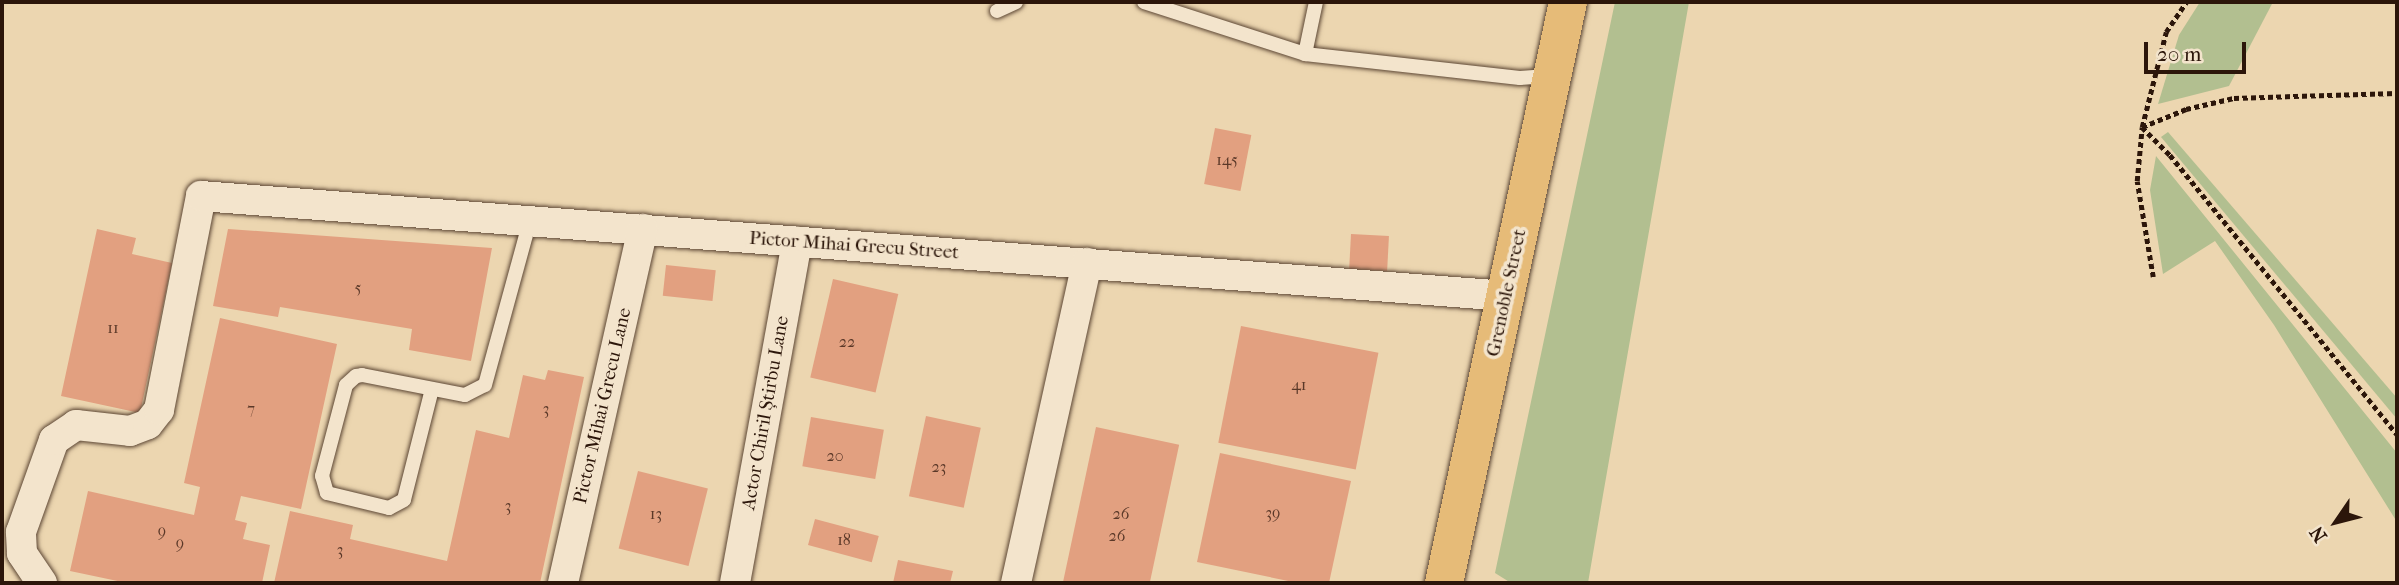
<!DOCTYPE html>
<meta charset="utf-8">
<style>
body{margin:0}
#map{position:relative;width:2399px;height:585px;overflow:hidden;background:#ecd6b0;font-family:"IM FELL French Canon",serif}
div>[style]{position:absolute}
.green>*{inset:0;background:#b2bf90}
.building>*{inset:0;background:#e2a080;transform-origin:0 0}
.path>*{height:4.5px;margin-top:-2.25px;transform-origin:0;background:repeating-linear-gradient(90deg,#2c160a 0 5px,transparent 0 8.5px)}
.roads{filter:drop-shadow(0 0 2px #5c4634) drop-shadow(0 0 2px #5c4634)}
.service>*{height:14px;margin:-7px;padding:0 7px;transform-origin:7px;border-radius:7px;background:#f3e4cc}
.minor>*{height:30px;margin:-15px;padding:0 15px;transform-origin:15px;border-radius:15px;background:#f3e4cc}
.primary>*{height:38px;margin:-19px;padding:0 19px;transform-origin:19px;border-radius:19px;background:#e6bb78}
span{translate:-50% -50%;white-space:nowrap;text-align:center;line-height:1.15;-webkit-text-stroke:7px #f3e4cc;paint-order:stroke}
.number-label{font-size:16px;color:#5a3828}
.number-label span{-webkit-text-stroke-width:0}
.street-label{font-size:19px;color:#2c160a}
.frame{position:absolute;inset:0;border:4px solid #2c160a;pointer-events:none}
.north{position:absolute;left:2301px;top:487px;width:70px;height:70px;-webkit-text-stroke:5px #f3e4cc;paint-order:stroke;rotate:235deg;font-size:19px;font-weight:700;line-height:28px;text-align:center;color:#2c160a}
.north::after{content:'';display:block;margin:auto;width:24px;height:32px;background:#2c160a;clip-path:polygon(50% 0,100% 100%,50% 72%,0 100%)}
.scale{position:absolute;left:2144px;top:42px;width:102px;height:32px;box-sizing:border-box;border:4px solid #2c160a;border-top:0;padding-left:9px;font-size:21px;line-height:24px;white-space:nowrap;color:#2c160a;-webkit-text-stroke:5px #f3e4cc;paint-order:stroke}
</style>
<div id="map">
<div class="green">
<i style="clip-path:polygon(1615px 2px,1689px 2px,1603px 495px,1588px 583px,1511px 583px,1495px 573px)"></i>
<i style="clip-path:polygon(2200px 2px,2273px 2px,2229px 86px,2158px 104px,2179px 35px)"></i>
<i style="clip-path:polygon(2168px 132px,2397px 398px,2397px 419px,2161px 137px)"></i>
<i style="clip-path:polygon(2156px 156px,2397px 453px,2397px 522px,2274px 325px,2215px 241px,2163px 274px,2150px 190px)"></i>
</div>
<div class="building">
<i style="left:1215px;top:128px;width:37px;height:57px;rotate:11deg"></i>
<i style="clip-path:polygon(97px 229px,136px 238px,132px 254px,172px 263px,140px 413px,61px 396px)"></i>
<i style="clip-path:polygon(228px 229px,492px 248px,471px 361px,409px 350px,412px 329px,280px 307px,278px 317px,213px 306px)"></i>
<i style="left:1351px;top:234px;width:38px;height:35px;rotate:3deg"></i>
<i style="left:666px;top:265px;width:50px;height:31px;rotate:6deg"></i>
<i style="left:833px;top:279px;width:67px;height:101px;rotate:13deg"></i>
<i style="clip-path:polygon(220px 318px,337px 344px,301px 509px,241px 496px,235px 520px,247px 523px,243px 539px,270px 545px,262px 583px,127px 583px,70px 571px,88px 491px,194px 515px,200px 487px,184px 483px)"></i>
<i style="left:1241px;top:326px;width:140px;height:119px;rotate:11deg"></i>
<i style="clip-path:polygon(548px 370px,584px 377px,540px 583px,274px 583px,290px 511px,353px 525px,350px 539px,447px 561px,476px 430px,509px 438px,523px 375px,545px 380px)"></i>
<i style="left:926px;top:416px;width:56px;height:82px;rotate:12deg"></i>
<i style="left:811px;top:417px;width:74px;height:50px;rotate:10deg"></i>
<i style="left:1096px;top:427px;width:85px;height:160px;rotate:12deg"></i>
<i style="clip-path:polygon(1220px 453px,1351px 481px,1329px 583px,1298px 583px,1197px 562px)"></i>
<i style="left:638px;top:471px;width:72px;height:80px;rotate:14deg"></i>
<i style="left:815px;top:519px;width:66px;height:27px;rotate:15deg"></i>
<i style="clip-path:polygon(898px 560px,953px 571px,950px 583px,893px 583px)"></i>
</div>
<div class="path">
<i style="left:2142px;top:127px;width:40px;rotate:45deg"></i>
<i style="left:2170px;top:155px;width:360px;rotate:50.9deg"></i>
<i style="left:2142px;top:127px;width:48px;rotate:-22.2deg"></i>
<i style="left:2186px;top:109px;width:49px;rotate:-12.9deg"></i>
<i style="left:2234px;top:98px;width:163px;rotate:-1.8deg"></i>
<i style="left:2153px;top:277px;width:97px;rotate:-99.5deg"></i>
<i style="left:2137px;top:181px;width:54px;rotate:-84.7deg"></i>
<i style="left:2142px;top:127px;width:98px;rotate:-75.8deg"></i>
<i style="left:2166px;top:32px;width:36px;rotate:-56deg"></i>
</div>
<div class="roads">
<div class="service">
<i style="left:1144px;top:2px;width:169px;rotate:17.9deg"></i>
<i style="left:1305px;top:54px;width:216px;rotate:6.4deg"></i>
<i style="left:1520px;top:78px;width:31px;rotate:-4deg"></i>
<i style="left:997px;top:11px;width:21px;rotate:-25deg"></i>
<i style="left:1305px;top:54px;width:53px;rotate:-78.1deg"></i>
<i style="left:432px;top:389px;width:114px;rotate:104.2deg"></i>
<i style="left:404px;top:500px;width:17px;rotate:152deg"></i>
<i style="left:389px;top:508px;width:64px;rotate:-166.4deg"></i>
<i style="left:327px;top:493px;width:18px;rotate:-106deg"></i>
<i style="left:322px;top:476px;width:94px;rotate:-75.2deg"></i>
<i style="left:346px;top:385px;width:13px;rotate:-42deg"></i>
<i style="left:356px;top:376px;width:6px;rotate:-9deg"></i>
<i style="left:362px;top:375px;width:105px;rotate:11deg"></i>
<i style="left:465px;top:395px;width:22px;rotate:-27deg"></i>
<i style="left:485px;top:385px;width:170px;rotate:-74.7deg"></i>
</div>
<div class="minor">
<i style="left:42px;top:583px;width:36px;rotate:-124deg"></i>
<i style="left:22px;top:553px;width:21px;rotate:-93deg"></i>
<i style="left:21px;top:532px;width:98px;rotate:-70.3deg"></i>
<i style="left:54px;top:440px;width:27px;rotate:-34deg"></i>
<i style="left:76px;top:425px;width:54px;rotate:6.3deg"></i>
<i style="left:130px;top:431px;width:19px;rotate:-21deg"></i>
<i style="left:148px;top:424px;width:18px;rotate:-52deg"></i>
<i style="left:159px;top:410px;width:218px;rotate:-78.9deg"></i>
<i style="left:201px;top:196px;width:1310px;rotate:4.38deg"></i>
<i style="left:563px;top:583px;width:363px;rotate:-77.3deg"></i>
<i style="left:735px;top:583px;width:347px;rotate:-79.7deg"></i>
<i style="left:1016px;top:583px;width:328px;rotate:-77.5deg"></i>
</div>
<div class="primary">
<i style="left:1444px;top:583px;width:594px;rotate:-77.95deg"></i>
</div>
</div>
<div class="number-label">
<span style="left:1227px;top:160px">145</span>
<span style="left:358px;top:288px">5</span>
<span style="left:113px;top:328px">11</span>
<span style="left:847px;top:342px">22</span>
<span style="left:1299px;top:385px">41</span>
<span style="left:251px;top:409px">7</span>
<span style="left:546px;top:409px">3</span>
<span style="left:835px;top:456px">20</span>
<span style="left:939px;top:467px">23</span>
<span style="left:508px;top:506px">3</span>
<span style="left:1273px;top:513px">39</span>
<span style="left:656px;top:514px">13</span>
<span style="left:1121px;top:514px">26</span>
<span style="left:162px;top:531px">9</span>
<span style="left:1117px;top:536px">26</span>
<span style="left:844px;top:540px">18</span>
<span style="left:180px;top:543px">9</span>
<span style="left:340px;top:550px">3</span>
</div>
<div class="street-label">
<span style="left:854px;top:246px;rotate:4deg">Pictor Mihai Grecu Street</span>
<span style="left:1507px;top:293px;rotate:-78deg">Grenoble Street</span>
<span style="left:603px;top:406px;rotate:-77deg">Pictor Mihai Grecu Lane</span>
<span style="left:766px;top:413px;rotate:-80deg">Actor Chiril Știrbu Lane</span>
</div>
<div class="frame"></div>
<div class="north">N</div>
<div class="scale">20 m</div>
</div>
